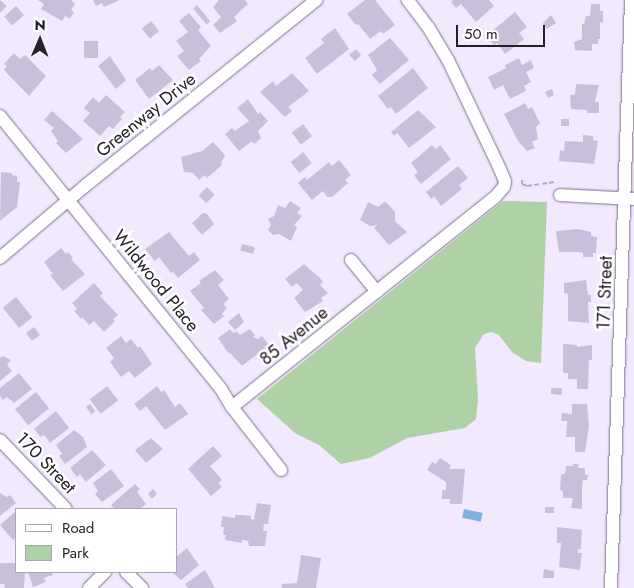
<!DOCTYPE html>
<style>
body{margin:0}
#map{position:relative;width:634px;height:588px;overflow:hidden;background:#f2e9ff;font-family:Jost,sans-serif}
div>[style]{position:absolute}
.green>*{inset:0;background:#afd1a6}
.water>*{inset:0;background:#7eb1e1;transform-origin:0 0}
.building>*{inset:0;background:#cabfda;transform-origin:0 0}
.path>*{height:2px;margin-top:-1px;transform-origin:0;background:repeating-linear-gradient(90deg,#b1aabc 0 5px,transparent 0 7.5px)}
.roads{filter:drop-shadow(0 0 1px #7b7089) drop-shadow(0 0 1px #7b7089)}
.street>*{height:12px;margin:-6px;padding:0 6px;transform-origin:6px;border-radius:6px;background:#fff}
span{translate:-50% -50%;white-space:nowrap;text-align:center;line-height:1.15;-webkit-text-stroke:5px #fff;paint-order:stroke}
.street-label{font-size:18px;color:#24202a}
.legend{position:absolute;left:15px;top:508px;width:162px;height:65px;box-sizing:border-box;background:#fff;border:1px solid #a7a6aa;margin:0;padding:6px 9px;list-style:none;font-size:15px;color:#24202a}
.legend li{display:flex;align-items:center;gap:10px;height:25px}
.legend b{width:25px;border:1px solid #a7a6aa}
.north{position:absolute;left:15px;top:15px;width:50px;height:50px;-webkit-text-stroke:4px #fff;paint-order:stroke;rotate:1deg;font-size:14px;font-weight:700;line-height:20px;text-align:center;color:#24202a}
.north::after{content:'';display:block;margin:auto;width:18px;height:22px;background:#24202a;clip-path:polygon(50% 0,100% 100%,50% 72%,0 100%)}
.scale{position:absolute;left:456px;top:25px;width:89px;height:22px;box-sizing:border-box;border:2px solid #24202a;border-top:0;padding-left:6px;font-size:15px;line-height:18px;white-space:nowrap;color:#24202a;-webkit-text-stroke:4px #fff;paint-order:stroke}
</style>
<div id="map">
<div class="green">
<i style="clip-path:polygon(503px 201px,547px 202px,541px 363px,526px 361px,512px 352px,499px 335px,491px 332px,484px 334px,475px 348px,478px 400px,476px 419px,465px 428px,407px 438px,370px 458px,341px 464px,319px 445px,295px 433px,257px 399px)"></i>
</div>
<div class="water">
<i style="left:464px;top:509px;width:19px;height:9px;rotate:12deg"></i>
</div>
<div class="building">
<i style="clip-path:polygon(0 0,7px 6px,0 13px)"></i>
<i style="clip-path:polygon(38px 0,71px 0,75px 4px,71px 10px,74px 12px,70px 19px,65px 16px,62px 21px,41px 9px,44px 4px)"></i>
<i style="clip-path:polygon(93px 0,118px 0,118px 1px,104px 7px,102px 3px,96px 6px)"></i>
<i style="clip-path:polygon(219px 0,245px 0,248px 4px,234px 17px,237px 21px,220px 33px,213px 25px,221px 17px,213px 7px)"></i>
<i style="clip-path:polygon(365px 0,375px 0,395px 25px,383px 34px,381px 31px,370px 39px,358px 24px,356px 25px,347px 14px)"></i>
<i style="clip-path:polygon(453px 0,489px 0,494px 6px,476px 22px,461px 4px,456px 8px,451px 2px)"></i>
<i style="clip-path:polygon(591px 4px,600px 4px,600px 11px,603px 11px,603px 23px,600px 22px,600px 39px,598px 39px,598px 44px,592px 44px,592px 51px,575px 50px,574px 42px,582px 39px,582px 24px,584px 24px,586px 16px,590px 16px)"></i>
<i style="left:197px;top:5px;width:21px;height:5px;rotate:51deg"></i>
<i style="left:16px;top:6px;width:12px;height:16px;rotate:48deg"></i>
<i style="clip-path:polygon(515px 12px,527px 27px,519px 33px,524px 39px,505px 54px,497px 43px,494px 45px,486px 36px)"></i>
<i style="clip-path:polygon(189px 13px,201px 27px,198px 30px,211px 46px,199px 59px,201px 61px,189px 70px,177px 56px,184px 51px,176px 41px,188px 32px,179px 21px)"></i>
<i style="clip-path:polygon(551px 15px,556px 23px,547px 29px,543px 23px)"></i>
<i style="left:151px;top:21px;width:13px;height:12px;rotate:51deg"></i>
<i style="clip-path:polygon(335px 28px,349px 49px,317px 74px,305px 58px,324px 43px,321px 39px)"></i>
<i style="clip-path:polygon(390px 38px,409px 60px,380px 84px,372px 75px,377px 70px,368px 55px)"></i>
<i style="left:98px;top:41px;width:17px;height:14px;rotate:90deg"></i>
<i style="clip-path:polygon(356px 49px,361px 55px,355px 61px,349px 55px)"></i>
<i style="clip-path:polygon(14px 53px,20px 59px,25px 55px,46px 76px,29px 96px,4px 70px,7px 66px,4px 64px)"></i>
<i style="clip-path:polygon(110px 56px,126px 80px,116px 89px,98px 66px)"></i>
<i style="clip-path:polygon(519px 58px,522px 65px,531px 60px,534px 68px,526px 72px,531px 82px,524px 86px,526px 91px,510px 99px,503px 85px,494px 90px,488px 77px,506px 68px,505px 65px)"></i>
<i style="clip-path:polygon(159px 65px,173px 80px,149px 99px,135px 80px,150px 68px,152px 71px)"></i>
<i style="clip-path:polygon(413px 68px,428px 88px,396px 114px,391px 107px,388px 109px,378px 96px)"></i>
<i style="clip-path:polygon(292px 73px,309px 91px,288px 107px,292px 111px,285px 117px,260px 92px,273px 81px,276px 86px)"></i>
<i style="clip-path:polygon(576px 84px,599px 85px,595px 102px,599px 102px,599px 113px,587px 113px,587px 110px,571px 109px,570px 95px,575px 94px)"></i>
<i style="clip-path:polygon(552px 89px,554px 95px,548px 98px,545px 92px)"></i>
<i style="clip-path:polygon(106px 95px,125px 112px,120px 117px,122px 119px,113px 129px,109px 126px,100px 136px,83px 121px,90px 113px,84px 108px,93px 97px,99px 103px)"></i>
<i style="clip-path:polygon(248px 99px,258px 114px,260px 112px,268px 121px,258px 131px,261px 138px,254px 144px,252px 141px,239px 151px,225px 134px,232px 128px,235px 131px,249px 121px,237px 108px)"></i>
<i style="clip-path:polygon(525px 103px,528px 109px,532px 107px,540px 123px,536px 127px,538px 139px,532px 142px,535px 148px,527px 151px,518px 141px,504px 114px)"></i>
<i style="clip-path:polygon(418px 110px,436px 127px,409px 148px,397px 133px,394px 136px,391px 132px)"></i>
<i style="clip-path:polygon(52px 111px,83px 139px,66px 153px,56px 143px,58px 141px,51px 131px,54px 128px,44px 120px)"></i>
<i style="left:561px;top:119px;width:8px;height:7px"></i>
<i style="left:303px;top:124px;width:15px;height:14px;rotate:53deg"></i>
<i style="clip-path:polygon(583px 135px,593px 136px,593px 140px,598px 141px,594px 164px,559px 161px,560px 150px,564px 151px,565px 141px,583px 142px)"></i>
<i style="clip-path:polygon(213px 142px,225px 155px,221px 163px,222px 165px,207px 178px,205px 175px,199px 180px,193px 173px,184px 172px,181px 157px,202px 151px)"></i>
<i style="clip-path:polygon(432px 145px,436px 149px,440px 145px,451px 159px,421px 184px,414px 175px,418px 172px,411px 163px)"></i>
<i style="left:303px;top:152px;width:14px;height:16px;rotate:51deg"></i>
<i style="clip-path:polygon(339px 160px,351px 175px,345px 180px,348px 183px,332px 197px,327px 197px,323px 191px,312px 200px,298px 183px,305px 177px,307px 180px,329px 162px,332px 166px)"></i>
<i style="clip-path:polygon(458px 166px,468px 178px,459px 185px,462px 189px,441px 206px,434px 196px,431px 199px,426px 192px)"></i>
<i style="clip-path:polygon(1px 172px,12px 173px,12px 175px,17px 176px,17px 182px,20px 182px,17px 207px,0 221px)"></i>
<i style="left:207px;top:187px;width:11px;height:12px;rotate:45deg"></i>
<i style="clip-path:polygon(290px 201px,301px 208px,297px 213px,302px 216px,294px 225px,297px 227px,291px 241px,279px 234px,273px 235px,268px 230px,271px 225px,268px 219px,274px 216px,278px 205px,285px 208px)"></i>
<i style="clip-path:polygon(368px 202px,378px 207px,384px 202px,387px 203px,395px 212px,395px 221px,407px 232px,389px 245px,374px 228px,377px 225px,370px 226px,360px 220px)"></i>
<i style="clip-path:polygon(203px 213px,207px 214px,214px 224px,202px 235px,192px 223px)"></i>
<i style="clip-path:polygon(578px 229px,591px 232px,591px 236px,597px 237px,596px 253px,593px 253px,593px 257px,583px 257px,583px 253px,578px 252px,559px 252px,556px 231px)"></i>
<i style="clip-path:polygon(169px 232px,189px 256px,194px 252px,200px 260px,178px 278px,173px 272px,171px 273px,159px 257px,155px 261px,145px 249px)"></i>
<i style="left:242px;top:244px;width:13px;height:7px;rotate:13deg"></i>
<i style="clip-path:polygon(61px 248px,66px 254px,68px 252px,73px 258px,71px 259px,85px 274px,63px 291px,50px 275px,53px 274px,44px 262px)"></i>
<i style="clip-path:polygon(304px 264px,320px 278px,323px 282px,320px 285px,328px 293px,321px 298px,323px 301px,305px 312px,294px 298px,303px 290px,297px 283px,292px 287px,285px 279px)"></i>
<i style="clip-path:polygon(215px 270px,224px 280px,218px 285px,229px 299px,223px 304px,227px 308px,222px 314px,224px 316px,214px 324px,201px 310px,204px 308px,190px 291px,201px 283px,199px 281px)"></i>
<i style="clip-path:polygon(586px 280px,588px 295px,591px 295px,591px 302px,588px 302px,589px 323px,568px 321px,568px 294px,564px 293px,564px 283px)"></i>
<i style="clip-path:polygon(94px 283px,103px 293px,100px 296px,118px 315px,113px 319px,115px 321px,104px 332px,94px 321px,89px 325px,82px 317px,81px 319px,74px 311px,77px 309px,72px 303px)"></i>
<i style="left:16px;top:297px;width:26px;height:17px;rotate:51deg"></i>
<i style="clip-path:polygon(239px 313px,244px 322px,235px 330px,228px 322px)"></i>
<i style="left:34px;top:327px;width:10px;height:10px;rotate:53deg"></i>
<i style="clip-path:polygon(230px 329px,233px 333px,236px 331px,240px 335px,250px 329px,255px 335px,253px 337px,258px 339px,262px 336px,269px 345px,242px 366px,230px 353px,229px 354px,218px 338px)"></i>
<i style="clip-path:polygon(121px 336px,126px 343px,131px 339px,138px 348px,140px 346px,152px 364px,135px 378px,129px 371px,121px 377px,110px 362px,114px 358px,106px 348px)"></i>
<i style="clip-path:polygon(563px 344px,577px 345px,577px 347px,592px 345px,592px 360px,589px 360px,588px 389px,577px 389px,577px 379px,568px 379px,568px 373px,563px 373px)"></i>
<i style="clip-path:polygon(3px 356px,11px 360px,7px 365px,12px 371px,0 381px,0 358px)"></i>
<i style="clip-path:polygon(19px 373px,32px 389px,14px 403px,7px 397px,3px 400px,0 396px,0 388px)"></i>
<i style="left:107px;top:386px;width:18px;height:22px;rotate:52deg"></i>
<i style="clip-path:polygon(157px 386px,161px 392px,164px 390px,175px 407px,180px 403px,188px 414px,165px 430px,146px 406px,140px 411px,134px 404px)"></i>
<i style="clip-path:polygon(551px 388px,562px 388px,562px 395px,551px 394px)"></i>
<i style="left:36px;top:392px;width:21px;height:27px;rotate:51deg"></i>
<i style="left:90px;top:404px;width:9px;height:5px;rotate:54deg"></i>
<i style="clip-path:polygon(572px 404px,587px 404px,589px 426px,585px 452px,575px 452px,575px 437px,566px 437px,567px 421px,561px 421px,562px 413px,572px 414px)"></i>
<i style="clip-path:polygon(56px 411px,69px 428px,50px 443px,44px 435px,41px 437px,34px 429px)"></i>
<i style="clip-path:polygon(74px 430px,83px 437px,87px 447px,65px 464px,59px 456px,62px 454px,56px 445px)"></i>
<i style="clip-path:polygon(151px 438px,163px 449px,146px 463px,135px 450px)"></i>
<i style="clip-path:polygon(213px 446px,222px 456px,210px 466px,222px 480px,218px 483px,222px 487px,211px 496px,188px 469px)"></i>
<i style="clip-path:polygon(92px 450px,106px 465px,86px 482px,80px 474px,77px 477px,70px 468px)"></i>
<i style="clip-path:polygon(440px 458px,451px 465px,449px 469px,465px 469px,462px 504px,450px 504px,450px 499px,442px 499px,442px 490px,446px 490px,446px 482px,427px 470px,432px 462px,436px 464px)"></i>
<i style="clip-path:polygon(573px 464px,579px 464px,578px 468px,585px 468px,585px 475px,588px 475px,587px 480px,583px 480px,582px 487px,582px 509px,571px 508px,573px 498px,563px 498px,563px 491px,560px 490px,561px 474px,565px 474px,566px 466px,573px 466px)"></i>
<i style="clip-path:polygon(111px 469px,124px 486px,102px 502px,95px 494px,98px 491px,93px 483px)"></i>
<i style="clip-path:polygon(135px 484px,140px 489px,137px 491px,140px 496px,146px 504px,140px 509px,115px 509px,111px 505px)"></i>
<i style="clip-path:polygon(153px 489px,157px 494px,152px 499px,148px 494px)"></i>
<i style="clip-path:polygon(0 493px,7px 497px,10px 495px,16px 503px,0 516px)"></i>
<i style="clip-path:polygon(257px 503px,271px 505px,268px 524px,264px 524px,263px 531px,267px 531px,265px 546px,249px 546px,248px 541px,242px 540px,242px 543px,225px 540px,226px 535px,223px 535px,224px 527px,221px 527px,222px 516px,235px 518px,235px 515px,243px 515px,251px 516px,251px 519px,254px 520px)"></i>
<i style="left:545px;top:507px;width:9px;height:6px"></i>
<i style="clip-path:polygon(16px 511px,16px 537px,13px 540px,0 525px)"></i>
<i style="clip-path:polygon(557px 527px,582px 530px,581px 549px,578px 549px,578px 553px,582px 553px,580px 570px,559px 567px,561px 543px,557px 543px)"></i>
<i style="clip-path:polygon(187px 548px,199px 565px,181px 580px,172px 572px,176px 572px,176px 557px)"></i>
<i style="clip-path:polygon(301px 555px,321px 558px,316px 588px,282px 588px,281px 584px,297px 583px)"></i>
<i style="clip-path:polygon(0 563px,16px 563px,16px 572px,25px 572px,24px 588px,4px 588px,5px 584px,0 584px)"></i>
<i style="clip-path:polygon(544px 569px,554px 571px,554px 578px,543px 578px)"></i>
<i style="clip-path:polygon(205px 570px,215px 588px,188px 588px,185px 584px)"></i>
<i style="clip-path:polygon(28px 572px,52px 572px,53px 575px,44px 578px,46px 582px,33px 587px)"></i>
</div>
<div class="path">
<i style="left:522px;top:180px;width:4px;rotate:90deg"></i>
<i style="left:522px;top:184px;width:5px;rotate:22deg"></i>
<i style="left:527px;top:186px;width:30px;rotate:-8deg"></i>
</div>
<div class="roads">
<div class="street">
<i style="left:0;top:116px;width:351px;rotate:51deg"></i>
<i style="left:221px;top:389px;width:21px;rotate:59deg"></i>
<i style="left:232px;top:407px;width:80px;rotate:52.1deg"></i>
<i style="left:560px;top:195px;width:74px;rotate:3.1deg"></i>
<i style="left:0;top:258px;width:111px;rotate:-40.3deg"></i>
<i style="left:85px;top:186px;width:297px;rotate:-38.8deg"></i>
<i style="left:351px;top:260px;width:41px;rotate:50.9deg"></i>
<i style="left:232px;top:407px;width:337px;rotate:-38.6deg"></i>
<i style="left:495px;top:197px;width:13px;rotate:-48deg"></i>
<i style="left:504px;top:187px;width:6px;rotate:-81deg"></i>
<i style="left:505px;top:181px;width:13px;rotate:-113deg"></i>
<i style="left:500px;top:169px;width:121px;rotate:-115.5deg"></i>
<i style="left:448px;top:60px;width:39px;rotate:-121deg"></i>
<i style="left:428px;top:27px;width:34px;rotate:-127deg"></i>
<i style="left:0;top:440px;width:95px;rotate:46.3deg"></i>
<i style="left:126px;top:572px;width:23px;rotate:45deg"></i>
<i style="left:89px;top:588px;width:23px;rotate:-45deg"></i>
<i style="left:611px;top:588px;width:588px;rotate:-88.05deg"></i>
</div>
</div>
<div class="street-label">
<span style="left:146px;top:115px;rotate:-39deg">Greenway Drive</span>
<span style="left:156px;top:281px;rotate:51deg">Wildwood Place</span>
<span style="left:605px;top:293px;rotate:-88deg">171 Street</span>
<span style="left:294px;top:336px;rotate:-39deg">85 Avenue</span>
<span style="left:46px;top:463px;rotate:46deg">170 Street</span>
</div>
<ul class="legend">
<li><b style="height:6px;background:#fff"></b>Road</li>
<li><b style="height:14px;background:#afd1a6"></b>Park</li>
</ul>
<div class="north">N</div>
<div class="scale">50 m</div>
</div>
